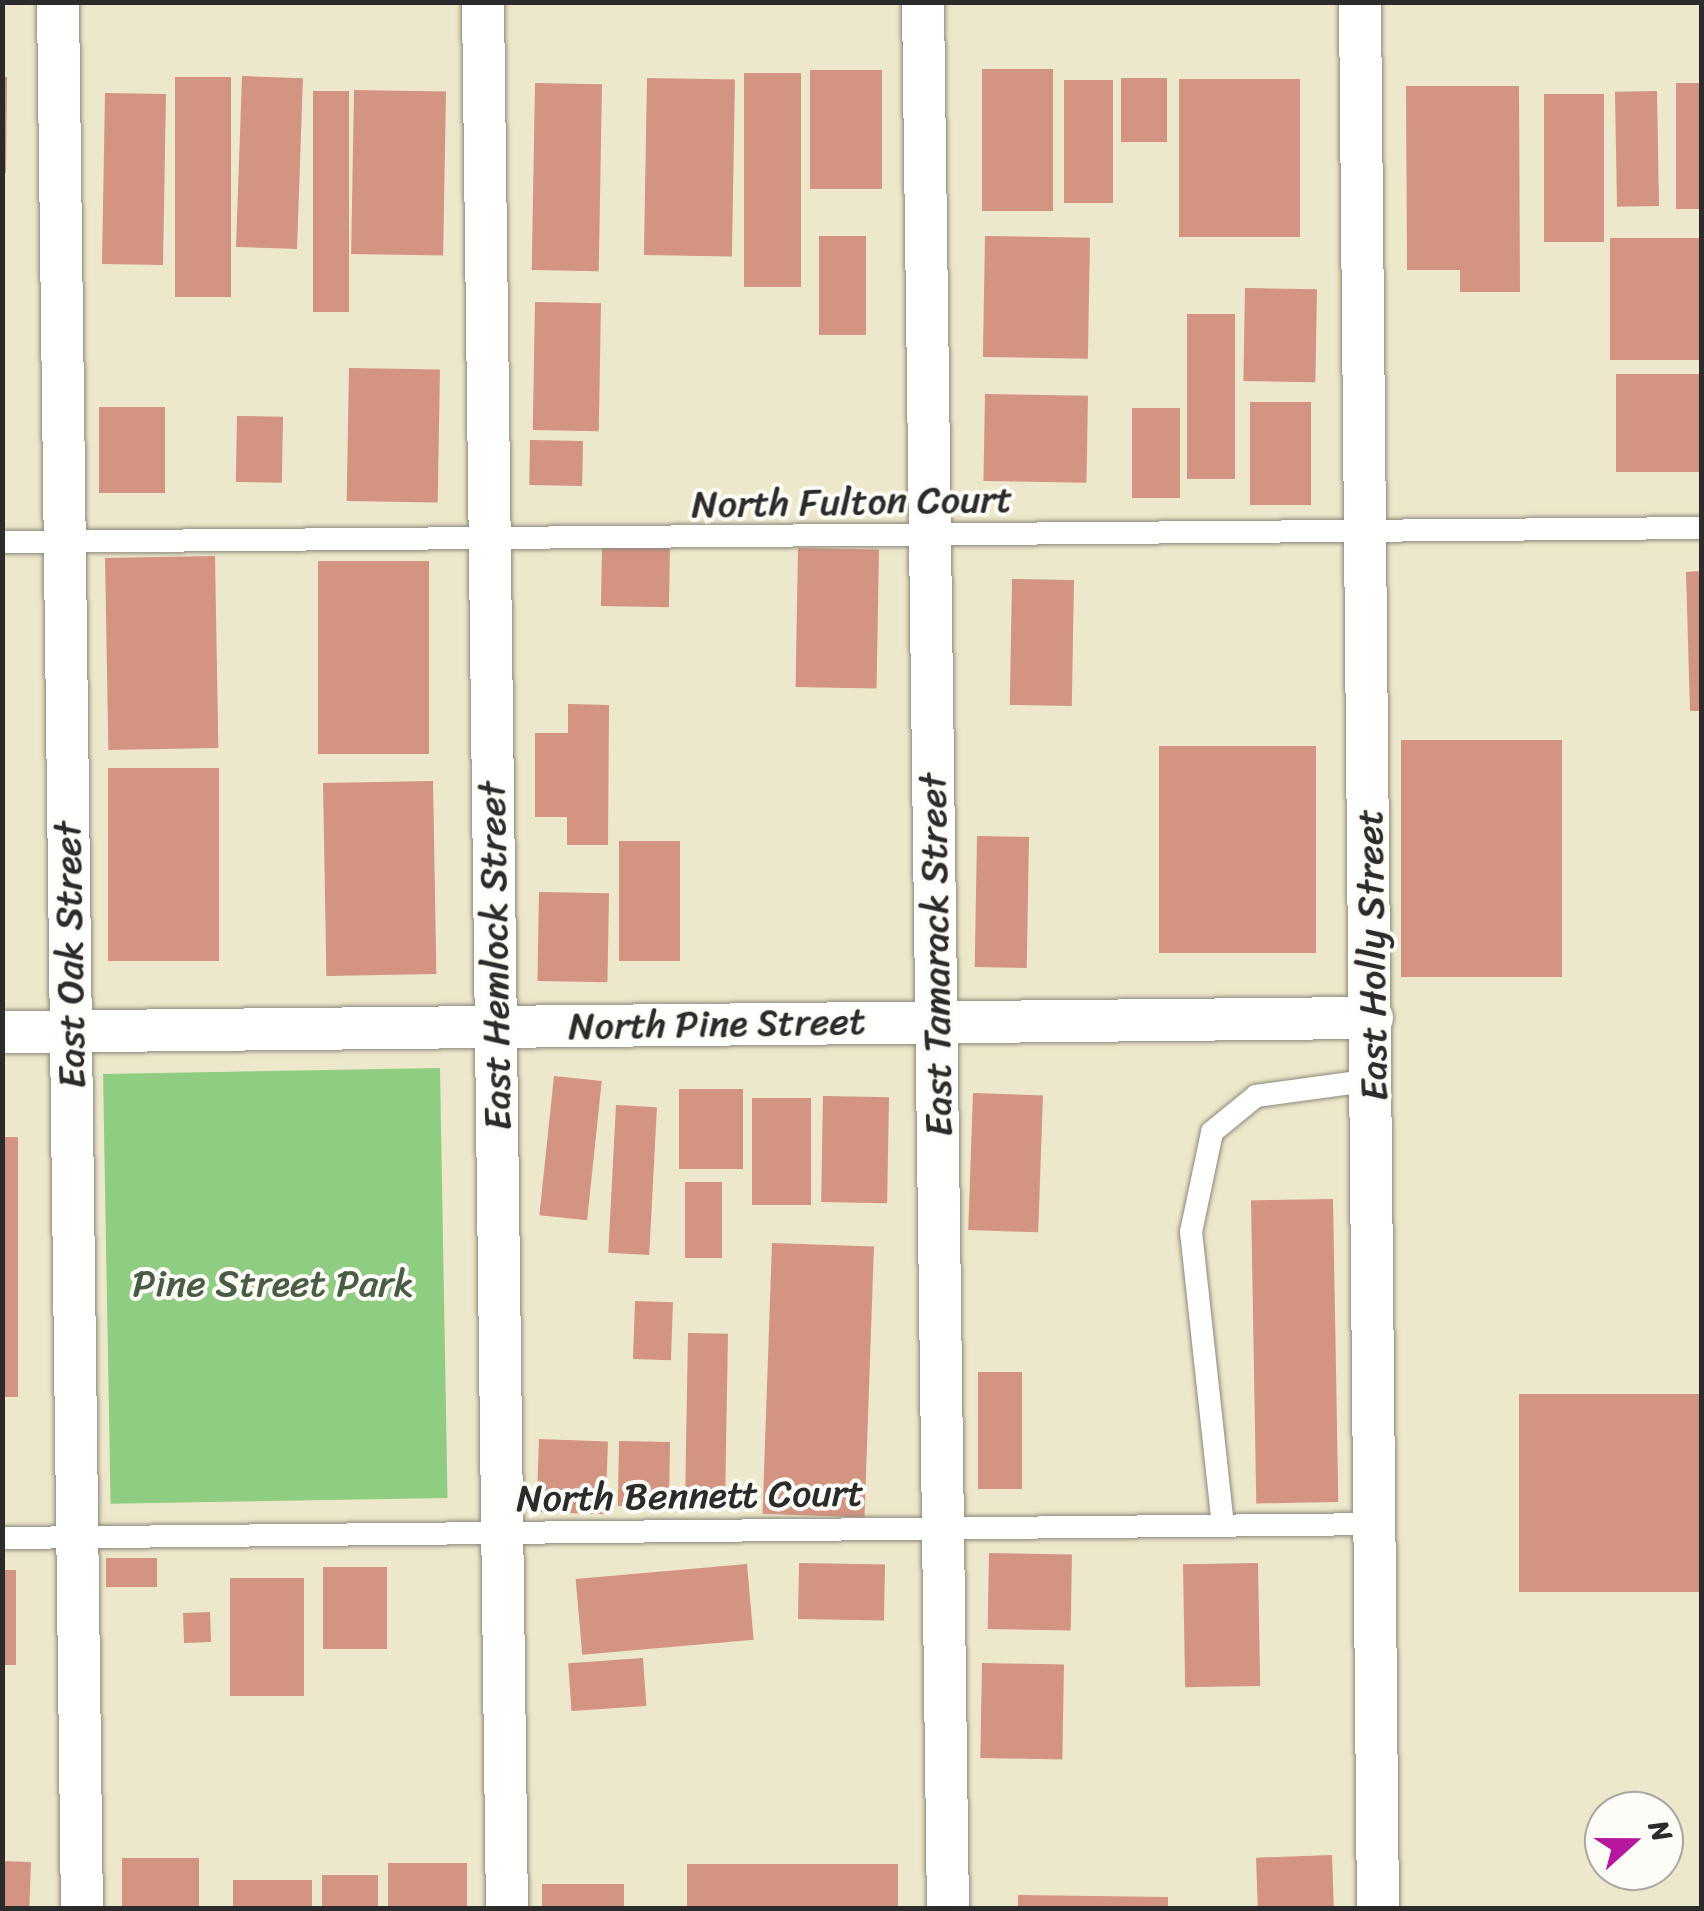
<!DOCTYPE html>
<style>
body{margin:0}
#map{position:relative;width:1704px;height:1911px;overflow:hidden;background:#ede7cb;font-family:Sriracha,sans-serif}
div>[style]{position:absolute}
.green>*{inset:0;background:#8fcd82;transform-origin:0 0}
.building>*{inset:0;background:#d49482;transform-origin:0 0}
.roads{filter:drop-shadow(0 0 2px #8c897b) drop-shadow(0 0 2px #8c897b)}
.lane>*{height:22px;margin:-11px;padding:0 11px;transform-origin:11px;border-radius:11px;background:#fff}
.street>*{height:42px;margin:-21px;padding:0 21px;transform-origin:21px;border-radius:21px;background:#fff}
span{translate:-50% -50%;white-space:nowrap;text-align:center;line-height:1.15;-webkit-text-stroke:8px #fdfcf7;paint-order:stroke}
.street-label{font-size:38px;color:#2b2b2b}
.park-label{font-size:38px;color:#495c45}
.frame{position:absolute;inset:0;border:5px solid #2b2b2b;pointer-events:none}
.north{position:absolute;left:1584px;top:1791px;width:100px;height:100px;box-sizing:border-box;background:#fdfcf7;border:2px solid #a9a8a5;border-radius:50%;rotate:69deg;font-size:28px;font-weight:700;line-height:40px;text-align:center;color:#2b2b2b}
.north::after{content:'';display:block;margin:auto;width:35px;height:45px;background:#b5179e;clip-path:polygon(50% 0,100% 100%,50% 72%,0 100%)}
</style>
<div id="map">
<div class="green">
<i style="left:440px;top:1068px;width:430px;height:337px;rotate:89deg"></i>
</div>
<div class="building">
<i style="left:982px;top:69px;width:71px;height:142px"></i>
<i style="left:810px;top:70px;width:72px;height:119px"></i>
<i style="left:744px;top:73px;width:57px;height:214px"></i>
<i style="left:242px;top:76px;width:61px;height:171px;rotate:2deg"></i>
<i style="clip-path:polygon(2px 77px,7px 77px,6px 173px,2px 173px)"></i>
<i style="left:175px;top:77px;width:56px;height:220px"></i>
<i style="left:647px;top:78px;width:88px;height:177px;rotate:1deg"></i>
<i style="left:1121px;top:78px;width:46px;height:64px"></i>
<i style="left:1179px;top:79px;width:121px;height:158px"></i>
<i style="left:1064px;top:80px;width:49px;height:123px"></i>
<i style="left:535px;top:83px;width:67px;height:187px;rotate:1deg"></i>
<i style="left:1702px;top:83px;width:126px;height:26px;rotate:90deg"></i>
<i style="clip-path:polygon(1406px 86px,1519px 86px,1520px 292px,1460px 292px,1460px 270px,1407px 270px)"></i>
<i style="left:354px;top:90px;width:92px;height:164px;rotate:1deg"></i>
<i style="left:313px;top:91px;width:36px;height:221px"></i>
<i style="left:1657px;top:91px;width:115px;height:42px;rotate:89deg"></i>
<i style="left:105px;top:93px;width:61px;height:171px;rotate:1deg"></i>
<i style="left:1544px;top:94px;width:60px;height:148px"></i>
<i style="left:819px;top:236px;width:47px;height:99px"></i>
<i style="left:985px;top:236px;width:105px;height:121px;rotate:1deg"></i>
<i style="left:1702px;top:238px;width:122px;height:92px;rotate:90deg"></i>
<i style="left:1245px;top:288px;width:72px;height:93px;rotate:1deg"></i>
<i style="left:535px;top:302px;width:66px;height:128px;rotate:1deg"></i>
<i style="left:1187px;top:314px;width:48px;height:165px"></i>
<i style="left:349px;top:368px;width:91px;height:133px;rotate:1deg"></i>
<i style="left:1702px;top:374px;width:98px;height:86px;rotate:90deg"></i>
<i style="left:985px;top:394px;width:103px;height:87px;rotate:1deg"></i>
<i style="left:1250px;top:402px;width:61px;height:103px"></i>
<i style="left:99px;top:407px;width:66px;height:86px"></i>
<i style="left:1132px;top:408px;width:48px;height:90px"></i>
<i style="left:237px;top:416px;width:46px;height:66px;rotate:1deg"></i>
<i style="left:530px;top:440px;width:53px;height:45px;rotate:1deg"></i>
<i style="left:602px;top:545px;width:68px;height:61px;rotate:1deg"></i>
<i style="left:798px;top:548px;width:81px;height:139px;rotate:1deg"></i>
<i style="left:215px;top:556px;width:192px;height:110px;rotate:89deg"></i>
<i style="left:318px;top:561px;width:111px;height:193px"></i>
<i style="clip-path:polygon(1702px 571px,1702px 711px,1690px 711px,1686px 572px)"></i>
<i style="left:1012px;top:579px;width:62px;height:126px;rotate:1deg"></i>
<i style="clip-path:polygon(568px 704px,609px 705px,608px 845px,567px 845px,567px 817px,535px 817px,535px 733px,568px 733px)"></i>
<i style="left:1562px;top:740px;width:237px;height:161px;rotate:90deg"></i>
<i style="left:1159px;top:746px;width:157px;height:207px"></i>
<i style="left:108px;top:768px;width:111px;height:193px"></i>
<i style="left:433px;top:781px;width:193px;height:110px;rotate:89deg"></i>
<i style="left:977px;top:836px;width:52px;height:131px;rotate:1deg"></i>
<i style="left:619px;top:841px;width:61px;height:120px"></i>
<i style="left:539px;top:892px;width:70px;height:89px;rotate:1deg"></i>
<i style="left:554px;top:1076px;width:48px;height:140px;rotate:6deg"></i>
<i style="left:679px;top:1089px;width:64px;height:80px"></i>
<i style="left:973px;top:1093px;width:70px;height:137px;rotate:2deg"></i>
<i style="left:823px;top:1096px;width:66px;height:106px;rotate:1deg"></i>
<i style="left:752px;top:1098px;width:59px;height:107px"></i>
<i style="left:616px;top:1105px;width:41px;height:148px;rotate:3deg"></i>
<i style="left:2px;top:1137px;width:16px;height:260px"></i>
<i style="left:685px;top:1182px;width:37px;height:76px"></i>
<i style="left:1333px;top:1199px;width:303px;height:82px;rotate:89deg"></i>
<i style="left:772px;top:1243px;width:102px;height:271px;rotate:2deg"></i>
<i style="left:635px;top:1301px;width:38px;height:58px;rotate:2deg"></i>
<i style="left:688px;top:1333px;width:40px;height:173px;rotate:1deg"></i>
<i style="left:978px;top:1372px;width:44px;height:117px"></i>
<i style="left:1702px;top:1394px;width:198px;height:183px;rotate:90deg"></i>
<i style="left:539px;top:1439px;width:69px;height:73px;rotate:2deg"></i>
<i style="left:619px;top:1441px;width:51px;height:65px;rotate:1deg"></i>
<i style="left:989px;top:1553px;width:83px;height:76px;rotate:1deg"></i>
<i style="left:106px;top:1558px;width:51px;height:29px"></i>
<i style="left:799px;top:1563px;width:86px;height:56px;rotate:1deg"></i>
<i style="left:1258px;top:1563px;width:123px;height:75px;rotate:89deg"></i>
<i style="left:747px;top:1564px;width:76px;height:172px;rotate:85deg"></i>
<i style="left:387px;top:1567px;width:82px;height:64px;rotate:90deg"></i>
<i style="left:2px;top:1570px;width:14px;height:95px"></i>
<i style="left:230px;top:1578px;width:74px;height:118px"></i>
<i style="left:210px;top:1612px;width:30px;height:27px;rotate:88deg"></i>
<i style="left:643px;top:1658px;width:48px;height:75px;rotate:86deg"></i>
<i style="left:982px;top:1663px;width:82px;height:95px;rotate:1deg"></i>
<i style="left:1332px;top:1855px;width:53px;height:76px;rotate:88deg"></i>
<i style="left:199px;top:1858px;width:50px;height:77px;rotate:90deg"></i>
<i style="left:2px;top:1861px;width:29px;height:47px;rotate:2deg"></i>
<i style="left:467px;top:1863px;width:45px;height:79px;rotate:90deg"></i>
<i style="left:898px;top:1864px;width:44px;height:211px;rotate:90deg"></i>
<i style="left:322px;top:1875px;width:56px;height:33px"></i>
<i style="left:233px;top:1880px;width:79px;height:28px"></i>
<i style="left:542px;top:1884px;width:82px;height:24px"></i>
<i style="clip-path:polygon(1018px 1895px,1168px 1897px,1168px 1908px,1018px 1908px)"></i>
</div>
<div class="roads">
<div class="lane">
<i style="left:2px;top:542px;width:1700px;rotate:-0.47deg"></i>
<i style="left:1223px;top:1526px;width:296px;rotate:-96.2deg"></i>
<i style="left:1191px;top:1232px;width:102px;rotate:-78.1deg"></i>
<i style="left:1212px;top:1132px;width:57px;rotate:-39.3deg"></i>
<i style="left:1256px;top:1096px;width:118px;rotate:-7.8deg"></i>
<i style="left:2px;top:1538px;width:1377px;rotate:-0.58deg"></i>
</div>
<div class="street">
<i style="left:58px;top:2px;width:1906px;rotate:89.28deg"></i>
<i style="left:483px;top:2px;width:1906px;rotate:89.28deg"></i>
<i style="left:923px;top:2px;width:1906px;rotate:89.25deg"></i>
<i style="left:1360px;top:2px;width:1906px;rotate:89.46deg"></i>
<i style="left:2px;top:1032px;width:1370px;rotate:-0.59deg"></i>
</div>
</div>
<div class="street-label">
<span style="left:852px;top:502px;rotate:-1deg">North Fulton Court</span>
<span style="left:70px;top:955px;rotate:-91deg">East Oak Street</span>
<span style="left:936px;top:955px;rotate:-91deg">East Tamarack Street</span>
<span style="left:1372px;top:955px;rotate:-91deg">East Holly Street</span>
<span style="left:495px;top:956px;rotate:-91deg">East Hemlock Street</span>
<span style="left:717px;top:1024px;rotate:-1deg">North Pine Street</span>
<span style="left:690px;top:1496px;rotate:-1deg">North Bennett Court</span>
</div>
<div class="park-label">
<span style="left:273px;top:1284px">Pine Street Park</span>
</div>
<div class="frame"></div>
<div class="north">N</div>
</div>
